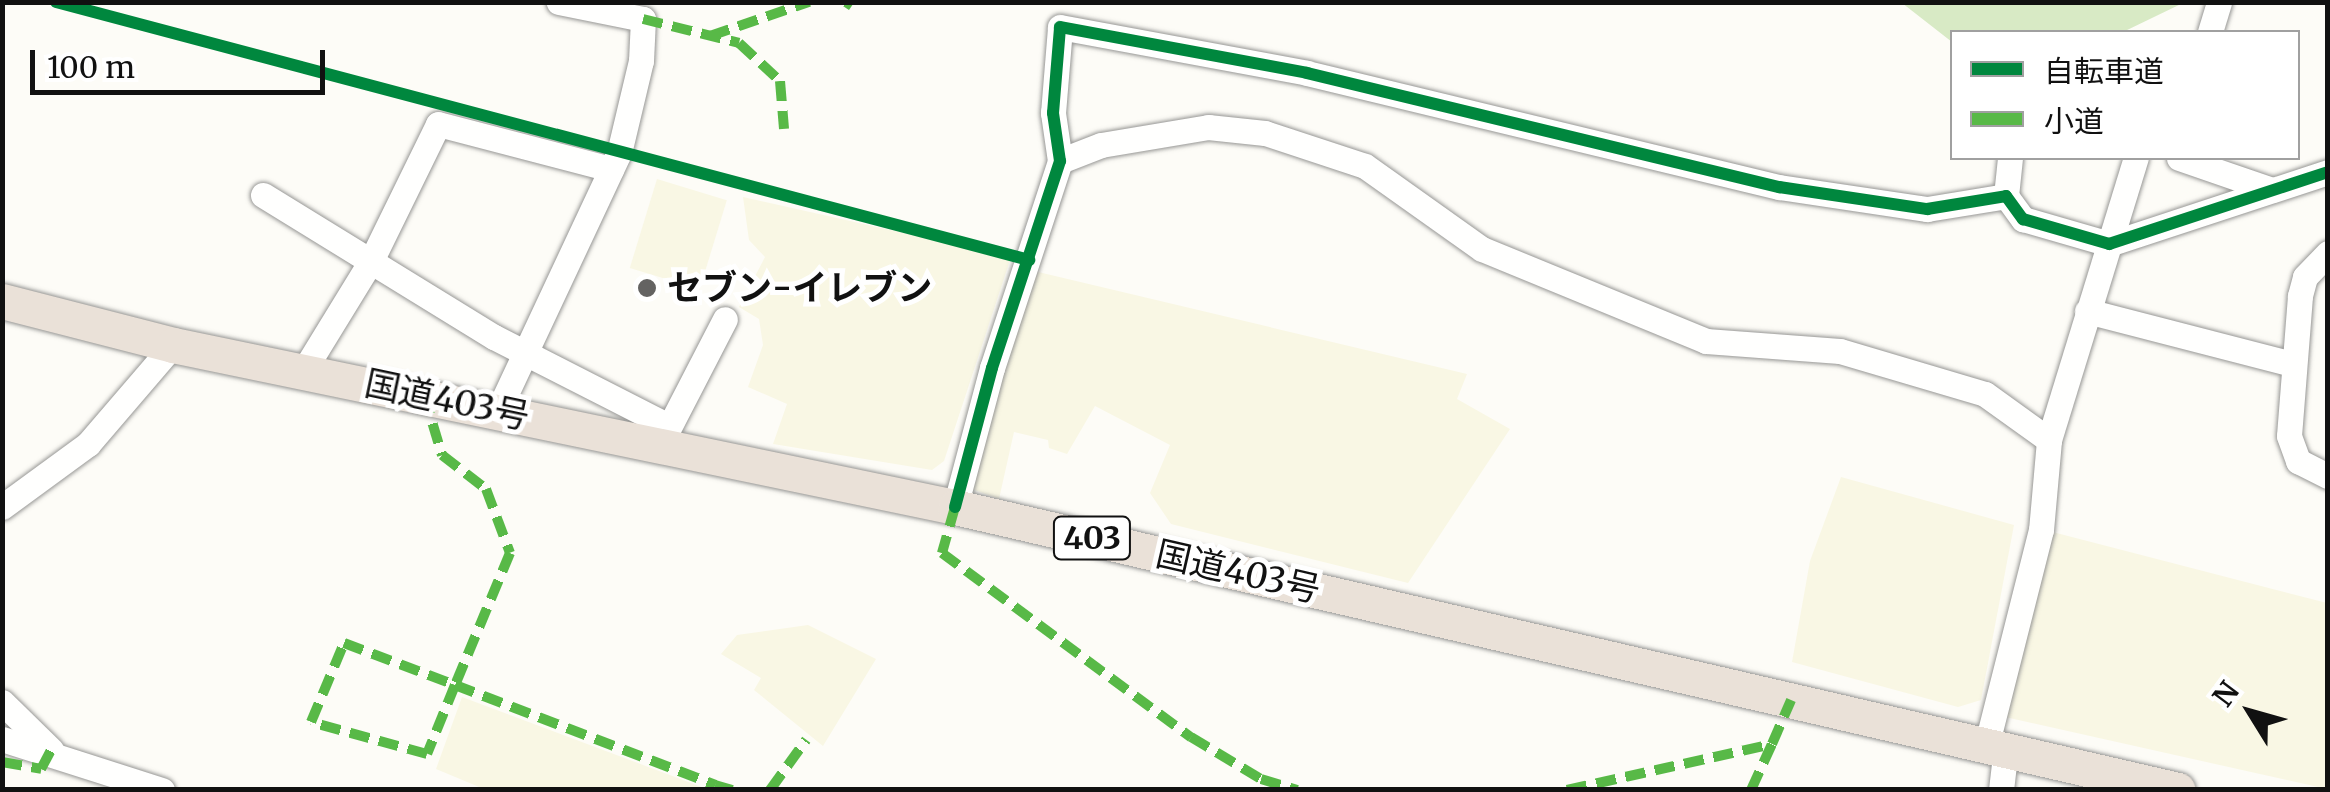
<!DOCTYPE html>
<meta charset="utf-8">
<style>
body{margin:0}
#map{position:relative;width:2330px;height:792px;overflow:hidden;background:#fdfcf7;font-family:Merriweather,"Noto Sans JP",serif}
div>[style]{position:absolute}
.farmland>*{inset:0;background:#f9f7e4;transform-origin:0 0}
.forest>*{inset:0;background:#d8eac5}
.roads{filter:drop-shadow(0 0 2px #979795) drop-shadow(0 0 2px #979795)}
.minor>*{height:25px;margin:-12.5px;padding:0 12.5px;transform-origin:12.5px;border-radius:12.5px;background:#fffffe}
.highway>*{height:35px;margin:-17.5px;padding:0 17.5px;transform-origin:17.5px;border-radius:17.5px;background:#eae1d8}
.quiet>*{height:10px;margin-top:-5px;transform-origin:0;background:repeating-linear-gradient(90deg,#58b947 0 20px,transparent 0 30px)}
.cycleway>*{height:12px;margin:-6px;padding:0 6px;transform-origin:6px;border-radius:6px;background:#00873e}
.dots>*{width:28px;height:28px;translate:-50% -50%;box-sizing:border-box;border:5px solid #fff;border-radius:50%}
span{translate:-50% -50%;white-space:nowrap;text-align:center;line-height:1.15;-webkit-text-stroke:10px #fff;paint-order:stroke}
.shield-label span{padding:2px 8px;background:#fff;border:2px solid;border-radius:8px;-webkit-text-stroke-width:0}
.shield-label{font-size:32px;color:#111;font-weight:700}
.poi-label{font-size:35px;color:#111;font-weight:700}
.left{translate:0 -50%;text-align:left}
.street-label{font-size:35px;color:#111}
.frame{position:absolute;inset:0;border:5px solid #111;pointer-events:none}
.legend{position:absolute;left:1950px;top:30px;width:350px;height:130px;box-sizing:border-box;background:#fff;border:2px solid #a0a0a0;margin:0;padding:12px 18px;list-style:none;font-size:30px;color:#111}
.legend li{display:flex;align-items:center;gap:20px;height:50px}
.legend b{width:50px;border:2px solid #a0a0a0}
.north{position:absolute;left:2200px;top:662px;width:100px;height:100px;-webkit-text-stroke:8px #fff;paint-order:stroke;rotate:307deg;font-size:28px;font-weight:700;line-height:40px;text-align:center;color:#111}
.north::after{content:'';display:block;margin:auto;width:35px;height:45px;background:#111;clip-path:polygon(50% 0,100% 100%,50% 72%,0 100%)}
.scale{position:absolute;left:30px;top:50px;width:295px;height:45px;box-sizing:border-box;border:5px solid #111;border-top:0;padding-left:12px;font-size:30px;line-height:35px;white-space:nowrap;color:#111;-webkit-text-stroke:8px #fff;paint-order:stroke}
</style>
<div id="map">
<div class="farmland">
<i style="left:657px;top:179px;width:73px;height:93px;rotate:17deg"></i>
<i style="clip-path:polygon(743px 197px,1011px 257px,944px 461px,932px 470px,773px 444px,787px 404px,748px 387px,763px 345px,759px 319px,739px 307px,765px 257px,749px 240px)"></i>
<i style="clip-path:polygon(1034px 271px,1467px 374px,1457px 399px,1510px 429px,1408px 583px,1171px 524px,1150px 493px,1170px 445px,1095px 406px,1067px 454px,1049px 448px,1048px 440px,1014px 432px,999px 499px,969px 488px)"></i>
<i style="clip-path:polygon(1841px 477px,2014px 525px,1981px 700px,1958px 707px,1792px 662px,1810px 561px)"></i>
<i style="clip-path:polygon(2041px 529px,2327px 603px,2327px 789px,2005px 717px)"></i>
<i style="clip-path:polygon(808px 625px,876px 659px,823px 746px,754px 690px,761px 678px,721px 654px,737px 635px)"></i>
<i style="clip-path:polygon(462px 697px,707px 789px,484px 789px,436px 769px)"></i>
</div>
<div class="forest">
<i style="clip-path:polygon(1902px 3px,2183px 3px,2123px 32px,1952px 32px,1952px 42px)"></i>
</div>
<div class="roads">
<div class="minor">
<i style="left:2210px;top:32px;width:31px;rotate:-73deg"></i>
<i style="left:2179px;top:158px;width:98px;rotate:19deg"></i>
<i style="left:1060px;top:161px;width:44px;rotate:-21.3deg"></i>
<i style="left:1101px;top:145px;width:109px;rotate:-9.5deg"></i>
<i style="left:1208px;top:127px;width:57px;rotate:6deg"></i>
<i style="left:1265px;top:133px;width:105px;rotate:18.3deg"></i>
<i style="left:1365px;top:166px;width:143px;rotate:35.4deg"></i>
<i style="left:1482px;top:249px;width:242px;rotate:22.3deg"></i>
<i style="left:1706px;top:341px;width:134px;rotate:4.3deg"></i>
<i style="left:1840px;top:351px;width:151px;rotate:16.5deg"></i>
<i style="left:1985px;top:394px;width:79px;rotate:35.7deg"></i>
<i style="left:263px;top:195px;width:271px;rotate:31.6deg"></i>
<i style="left:494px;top:337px;width:194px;rotate:27deg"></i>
<i style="left:2006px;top:196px;width:38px;rotate:-84deg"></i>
<i style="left:2328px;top:253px;width:33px;rotate:134deg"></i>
<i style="left:2305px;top:277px;width:20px;rotate:105deg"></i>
<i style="left:2300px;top:296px;width:140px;rotate:94.5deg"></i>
<i style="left:2289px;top:436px;width:27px;rotate:70deg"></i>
<i style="left:2298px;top:461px;width:34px;rotate:27deg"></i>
<i style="left:2087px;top:311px;width:212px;rotate:14.5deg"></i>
<i style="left:304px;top:370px;width:130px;rotate:-58.5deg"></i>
<i style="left:372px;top:259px;width:150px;rotate:-63.9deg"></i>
<i style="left:438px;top:124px;width:179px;rotate:14.6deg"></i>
<i style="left:498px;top:411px;width:285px;rotate:-64.9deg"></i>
<i style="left:619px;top:153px;width:95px;rotate:-76.6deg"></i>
<i style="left:641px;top:61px;width:42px;rotate:-87.3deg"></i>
<i style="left:643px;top:19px;width:86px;rotate:-168.6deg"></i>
<i style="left:662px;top:441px;width:137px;rotate:-62.7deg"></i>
<i style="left:2px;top:507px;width:107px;rotate:-36.2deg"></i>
<i style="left:88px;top:444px;width:130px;rotate:-49.4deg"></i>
<i style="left:955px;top:507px;width:144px;rotate:-75.1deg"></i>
<i style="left:992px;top:368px;width:218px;rotate:-71.8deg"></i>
<i style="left:1060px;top:161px;width:49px;rotate:-98.3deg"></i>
<i style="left:1053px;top:113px;width:86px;rotate:-85.3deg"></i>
<i style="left:1060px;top:27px;width:251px;rotate:10.5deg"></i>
<i style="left:1307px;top:73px;width:486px;rotate:13.6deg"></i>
<i style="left:1779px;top:187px;width:150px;rotate:8.5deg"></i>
<i style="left:1927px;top:209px;width:80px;rotate:-9.3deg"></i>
<i style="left:2006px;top:196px;width:29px;rotate:54deg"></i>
<i style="left:2023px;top:219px;width:90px;rotate:16.2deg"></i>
<i style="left:2109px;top:244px;width:231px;rotate:-18.2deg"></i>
<i style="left:2px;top:702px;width:69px;rotate:44.4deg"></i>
<i style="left:2px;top:739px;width:168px;rotate:17.7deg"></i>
<i style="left:1987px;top:743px;width:220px;rotate:-75.8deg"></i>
<i style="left:2041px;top:530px;width:90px;rotate:-84.9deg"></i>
<i style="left:2049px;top:440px;width:295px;rotate:-72.9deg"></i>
<i style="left:2001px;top:790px;width:43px;rotate:-83.4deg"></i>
</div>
<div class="highway">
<i style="left:2px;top:301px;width:177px;rotate:14.4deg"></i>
<i style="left:173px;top:345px;width:799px;rotate:11.7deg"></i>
<i style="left:955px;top:507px;width:1255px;rotate:13.03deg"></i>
</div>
</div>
<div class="quiet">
<i style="left:846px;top:2px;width:7px;rotate:34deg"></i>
<i style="left:643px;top:19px;width:99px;rotate:14deg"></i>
<i style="left:739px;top:43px;width:56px;rotate:42.8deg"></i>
<i style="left:780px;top:81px;width:48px;rotate:85.2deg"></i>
<i style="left:710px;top:36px;width:105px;rotate:-19deg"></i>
<i style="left:424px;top:395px;width:63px;rotate:73.3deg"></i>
<i style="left:442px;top:455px;width:56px;rotate:37.7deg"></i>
<i style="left:486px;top:489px;width:68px;rotate:69.4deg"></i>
<i style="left:510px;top:553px;width:143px;rotate:112.6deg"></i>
<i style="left:455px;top:685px;width:74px;rotate:112.1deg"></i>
<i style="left:427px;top:754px;width:120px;rotate:-164.6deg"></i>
<i style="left:311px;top:722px;width:86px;rotate:-67.3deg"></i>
<i style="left:344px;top:643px;width:119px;rotate:20.7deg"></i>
<i style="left:455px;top:685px;width:279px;rotate:21deg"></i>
<i style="left:715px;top:785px;width:18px;rotate:16deg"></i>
<i style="left:955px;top:507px;width:48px;rotate:105.8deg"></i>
<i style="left:942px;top:553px;width:310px;rotate:36.5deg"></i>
<i style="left:1191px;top:737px;width:82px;rotate:31deg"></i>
<i style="left:1261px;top:779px;width:38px;rotate:17deg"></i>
<i style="left:2px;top:762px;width:40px;rotate:10deg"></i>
<i style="left:41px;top:769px;width:21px;rotate:-62deg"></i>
<i style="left:770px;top:790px;width:62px;rotate:-54.2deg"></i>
<i style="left:1567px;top:790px;width:210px;rotate:-12.6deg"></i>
<i style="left:1772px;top:744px;width:48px;rotate:-66.6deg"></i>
<i style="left:1751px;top:790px;width:51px;rotate:-65.5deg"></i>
</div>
<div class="cycleway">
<i style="left:56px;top:2px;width:1007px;rotate:14.85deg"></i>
<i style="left:955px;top:507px;width:144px;rotate:-75.1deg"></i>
<i style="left:992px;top:368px;width:218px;rotate:-71.8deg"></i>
<i style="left:1060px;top:161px;width:49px;rotate:-98.3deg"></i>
<i style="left:1053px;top:113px;width:86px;rotate:-85.3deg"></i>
<i style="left:1060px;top:27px;width:251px;rotate:10.5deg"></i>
<i style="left:1307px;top:73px;width:486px;rotate:13.6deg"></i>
<i style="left:1779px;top:187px;width:150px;rotate:8.5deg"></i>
<i style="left:1927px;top:209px;width:80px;rotate:-9.3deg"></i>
<i style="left:2006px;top:196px;width:29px;rotate:54deg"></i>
<i style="left:2023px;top:219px;width:90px;rotate:16.2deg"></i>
<i style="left:2109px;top:244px;width:231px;rotate:-18.2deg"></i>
</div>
<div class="dots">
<i style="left:647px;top:288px;background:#646362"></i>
</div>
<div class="shield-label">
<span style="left:1092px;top:538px">403</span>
</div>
<div class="poi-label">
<span class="left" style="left:667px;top:288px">セブン-イレブン</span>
</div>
<div class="street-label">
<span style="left:447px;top:400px;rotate:12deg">国道403号</span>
<span style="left:1238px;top:572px;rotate:13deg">国道403号</span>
</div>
<div class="frame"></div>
<ul class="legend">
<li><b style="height:12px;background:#00873e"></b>自転車道</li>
<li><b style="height:12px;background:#58b947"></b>小道</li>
</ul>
<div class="north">N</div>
<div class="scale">100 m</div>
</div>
